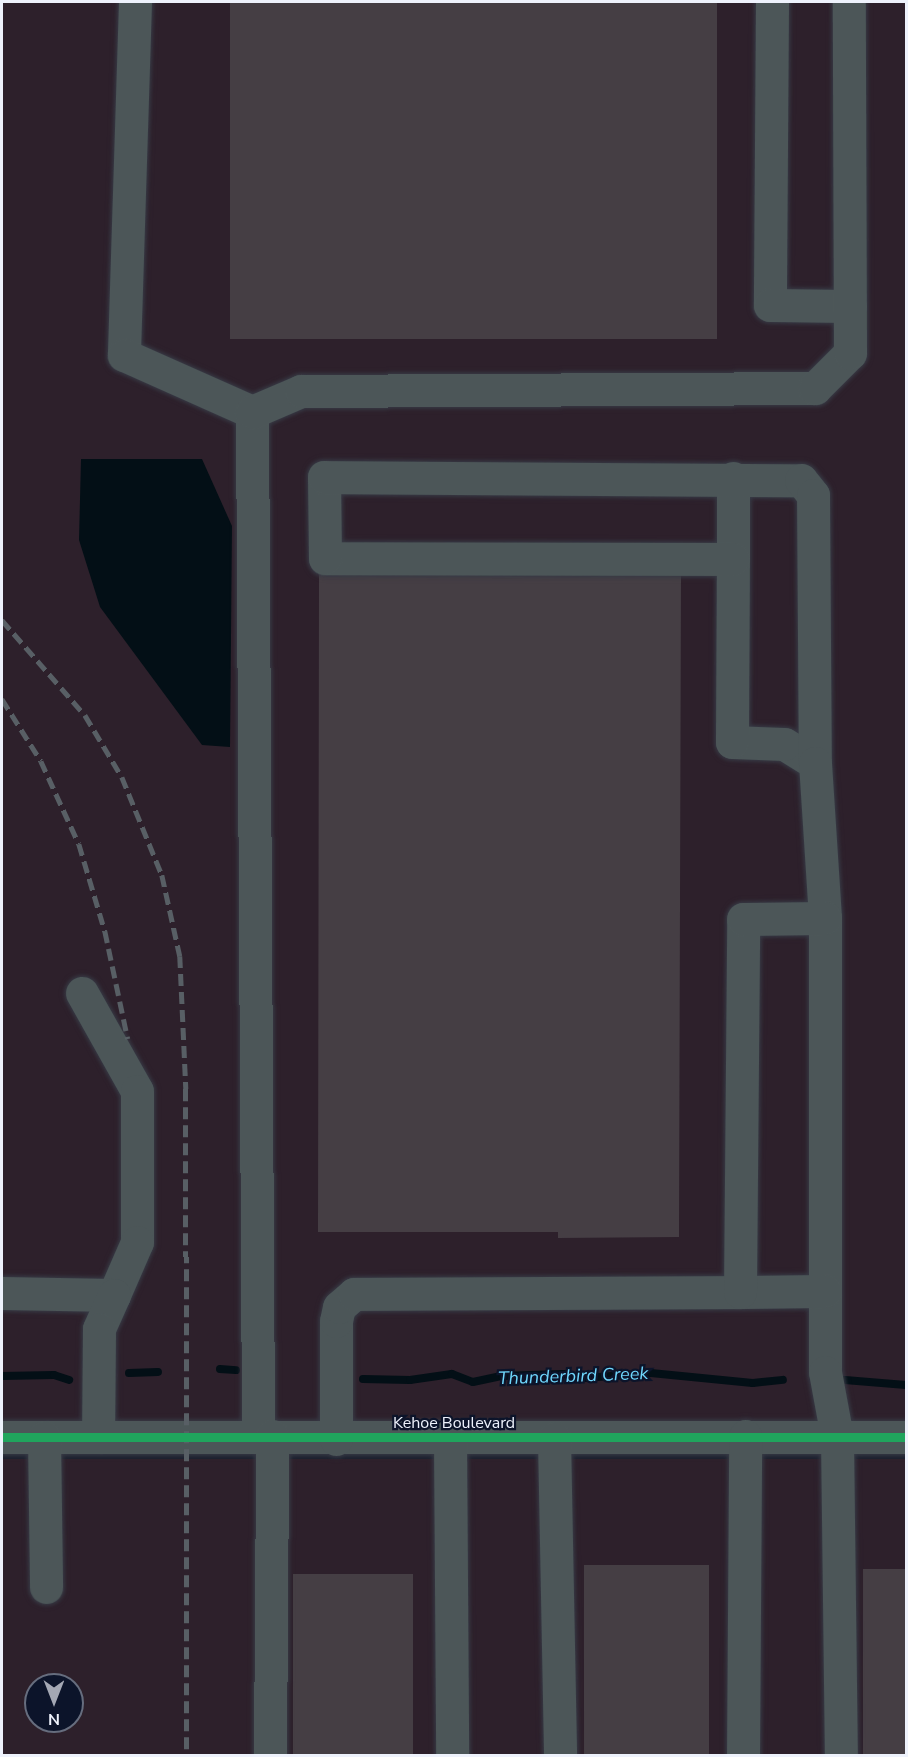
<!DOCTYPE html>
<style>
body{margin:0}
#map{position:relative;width:908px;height:1757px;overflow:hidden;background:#1c202e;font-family:"Nunito Sans",sans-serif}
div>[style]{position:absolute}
.industrial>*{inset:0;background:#2d202b;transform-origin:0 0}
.water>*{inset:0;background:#030f16}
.stream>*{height:8px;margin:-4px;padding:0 4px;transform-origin:4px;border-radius:4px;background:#030f16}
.building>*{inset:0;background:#453e44;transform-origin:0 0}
.roads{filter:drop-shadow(0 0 2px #373a45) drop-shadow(0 0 2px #373a45)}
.minor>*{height:33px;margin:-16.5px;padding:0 16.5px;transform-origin:16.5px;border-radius:16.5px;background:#4c5658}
.rail>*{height:4.5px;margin-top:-2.25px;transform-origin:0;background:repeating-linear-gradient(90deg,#585f65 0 12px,transparent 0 18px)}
.cycleway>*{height:9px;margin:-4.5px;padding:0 4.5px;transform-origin:4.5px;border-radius:4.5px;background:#20a55d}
span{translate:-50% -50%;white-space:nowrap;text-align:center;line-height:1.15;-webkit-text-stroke:4.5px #0c142a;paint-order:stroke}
.street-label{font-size:16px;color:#eef2fc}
.water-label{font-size:18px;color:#6fd7fd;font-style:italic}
.frame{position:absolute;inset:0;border:3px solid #eef2fc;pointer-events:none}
.north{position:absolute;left:24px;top:1673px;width:60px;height:60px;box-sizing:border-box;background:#0c142a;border:2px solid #666d7e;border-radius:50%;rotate:180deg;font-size:16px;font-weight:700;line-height:24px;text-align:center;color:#eef2fc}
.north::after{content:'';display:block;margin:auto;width:21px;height:27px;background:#a4a8b4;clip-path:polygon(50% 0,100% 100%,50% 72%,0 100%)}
</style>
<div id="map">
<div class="industrial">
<i style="left:2px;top:2px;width:904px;height:1421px"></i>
<i style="clip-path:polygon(evenodd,2px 1459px,906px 1459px,906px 1755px,2px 1755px,2px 1459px,36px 1685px,72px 1685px,72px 1721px,36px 1721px,36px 1685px)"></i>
</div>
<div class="water">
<i style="clip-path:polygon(81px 459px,202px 459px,232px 526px,230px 747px,202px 745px,100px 607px,79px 540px)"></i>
</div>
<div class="stream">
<i style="left:220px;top:1369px;width:16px;rotate:4deg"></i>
<i style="left:129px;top:1373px;width:29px;rotate:-2deg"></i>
<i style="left:2px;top:1376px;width:52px;rotate:-1.1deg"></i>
<i style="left:54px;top:1375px;width:16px;rotate:18deg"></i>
<i style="left:363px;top:1379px;width:47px;rotate:1.2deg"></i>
<i style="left:410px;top:1380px;width:42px;rotate:-8.1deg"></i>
<i style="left:452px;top:1374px;width:22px;rotate:21deg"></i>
<i style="left:473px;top:1382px;width:30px;rotate:-12deg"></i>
<i style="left:502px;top:1376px;width:61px;rotate:-1.9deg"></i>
<i style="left:563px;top:1374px;width:22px;rotate:10deg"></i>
<i style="left:585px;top:1378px;width:66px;rotate:-4.3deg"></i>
<i style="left:651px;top:1373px;width:102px;rotate:5.6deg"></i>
<i style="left:753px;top:1383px;width:30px;rotate:-6deg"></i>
<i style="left:845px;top:1380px;width:61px;rotate:4.7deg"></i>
</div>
<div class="building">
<i style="left:230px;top:2px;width:487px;height:337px"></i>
<i style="clip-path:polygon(319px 573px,681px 574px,679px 1237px,558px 1238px,558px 1232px,318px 1232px)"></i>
<i style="left:584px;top:1565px;width:125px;height:191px"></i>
<i style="left:863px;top:1569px;width:43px;height:187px"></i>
<i style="left:293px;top:1574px;width:120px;height:182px"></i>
</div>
<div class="roads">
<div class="minor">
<i style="left:135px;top:2px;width:353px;rotate:91.8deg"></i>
<i style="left:124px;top:355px;width:140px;rotate:24deg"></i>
<i style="left:252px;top:412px;width:1024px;rotate:89.66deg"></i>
<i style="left:772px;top:2px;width:303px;rotate:90.4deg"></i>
<i style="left:770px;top:305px;width:80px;rotate:0.7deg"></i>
<i style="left:252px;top:412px;width:53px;rotate:-23.2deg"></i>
<i style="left:301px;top:391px;width:514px;rotate:-0.33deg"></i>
<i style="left:815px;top:388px;width:49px;rotate:-45deg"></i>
<i style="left:850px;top:353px;width:351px;rotate:-90.2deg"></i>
<i style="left:733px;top:559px;width:81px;rotate:-90deg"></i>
<i style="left:815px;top:763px;width:36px;rotate:-148deg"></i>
<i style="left:784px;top:744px;width:52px;rotate:-177.8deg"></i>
<i style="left:732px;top:742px;width:183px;rotate:-89.7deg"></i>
<i style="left:733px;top:559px;width:408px;rotate:-179.9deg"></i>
<i style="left:325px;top:558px;width:81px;rotate:-90.7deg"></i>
<i style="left:324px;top:477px;width:477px;rotate:0.4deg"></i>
<i style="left:801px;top:480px;width:19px;rotate:51deg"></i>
<i style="left:813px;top:495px;width:268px;rotate:89.6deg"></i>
<i style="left:815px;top:763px;width:155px;rotate:86.3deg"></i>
<i style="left:825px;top:918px;width:454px;rotate:90deg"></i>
<i style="left:825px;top:1372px;width:66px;rotate:79.5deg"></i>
<i style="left:837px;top:1437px;width:319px;rotate:89.3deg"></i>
<i style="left:82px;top:993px;width:112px;rotate:60.7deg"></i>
<i style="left:137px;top:1091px;width:151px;rotate:90deg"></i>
<i style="left:137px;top:1242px;width:58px;rotate:113.5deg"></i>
<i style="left:740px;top:1292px;width:85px;rotate:-0.7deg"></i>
<i style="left:2px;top:1293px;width:112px;rotate:1deg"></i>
<i style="left:114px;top:1295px;width:37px;rotate:114deg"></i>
<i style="left:99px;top:1329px;width:108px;rotate:90.5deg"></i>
<i style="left:2px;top:1437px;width:904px"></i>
<i style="left:44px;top:1437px;width:150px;rotate:89.2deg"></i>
<i style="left:450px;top:1438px;width:318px;rotate:89.6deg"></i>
<i style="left:554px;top:1438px;width:318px;rotate:88.9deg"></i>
<i style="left:336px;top:1439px;width:118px;rotate:-90deg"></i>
<i style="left:336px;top:1321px;width:14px;rotate:-78deg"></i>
<i style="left:339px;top:1307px;width:20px;rotate:-41deg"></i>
<i style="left:354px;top:1294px;width:386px;rotate:-0.3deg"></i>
<i style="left:740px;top:1292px;width:373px;rotate:-89.5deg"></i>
<i style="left:743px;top:919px;width:82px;rotate:-0.7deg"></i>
<i style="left:270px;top:1756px;width:320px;rotate:-89.6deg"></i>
<i style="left:743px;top:1756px;width:320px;rotate:-89.6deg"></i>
</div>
</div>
<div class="rail">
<i style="left:2px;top:620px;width:126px;rotate:48.9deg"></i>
<i style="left:85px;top:715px;width:72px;rotate:59.2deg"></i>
<i style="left:122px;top:777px;width:106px;rotate:67.8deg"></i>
<i style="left:162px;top:875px;width:83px;rotate:77.5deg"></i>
<i style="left:180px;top:956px;width:133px;rotate:87.4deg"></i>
<i style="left:186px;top:1089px;width:667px;rotate:89.91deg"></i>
<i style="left:2px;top:699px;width:73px;rotate:57.8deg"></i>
<i style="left:41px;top:761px;width:91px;rotate:65.4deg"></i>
<i style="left:79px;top:844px;width:91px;rotate:73.4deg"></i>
<i style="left:105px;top:931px;width:110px;rotate:78deg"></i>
</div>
<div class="cycleway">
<i style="left:2px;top:1437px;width:904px"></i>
</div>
<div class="street-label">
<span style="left:454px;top:1423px">Kehoe Boulevard</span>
</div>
<div class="water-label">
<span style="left:573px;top:1376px;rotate:-2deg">Thunderbird Creek</span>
</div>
<div class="frame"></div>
<div class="north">N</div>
</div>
